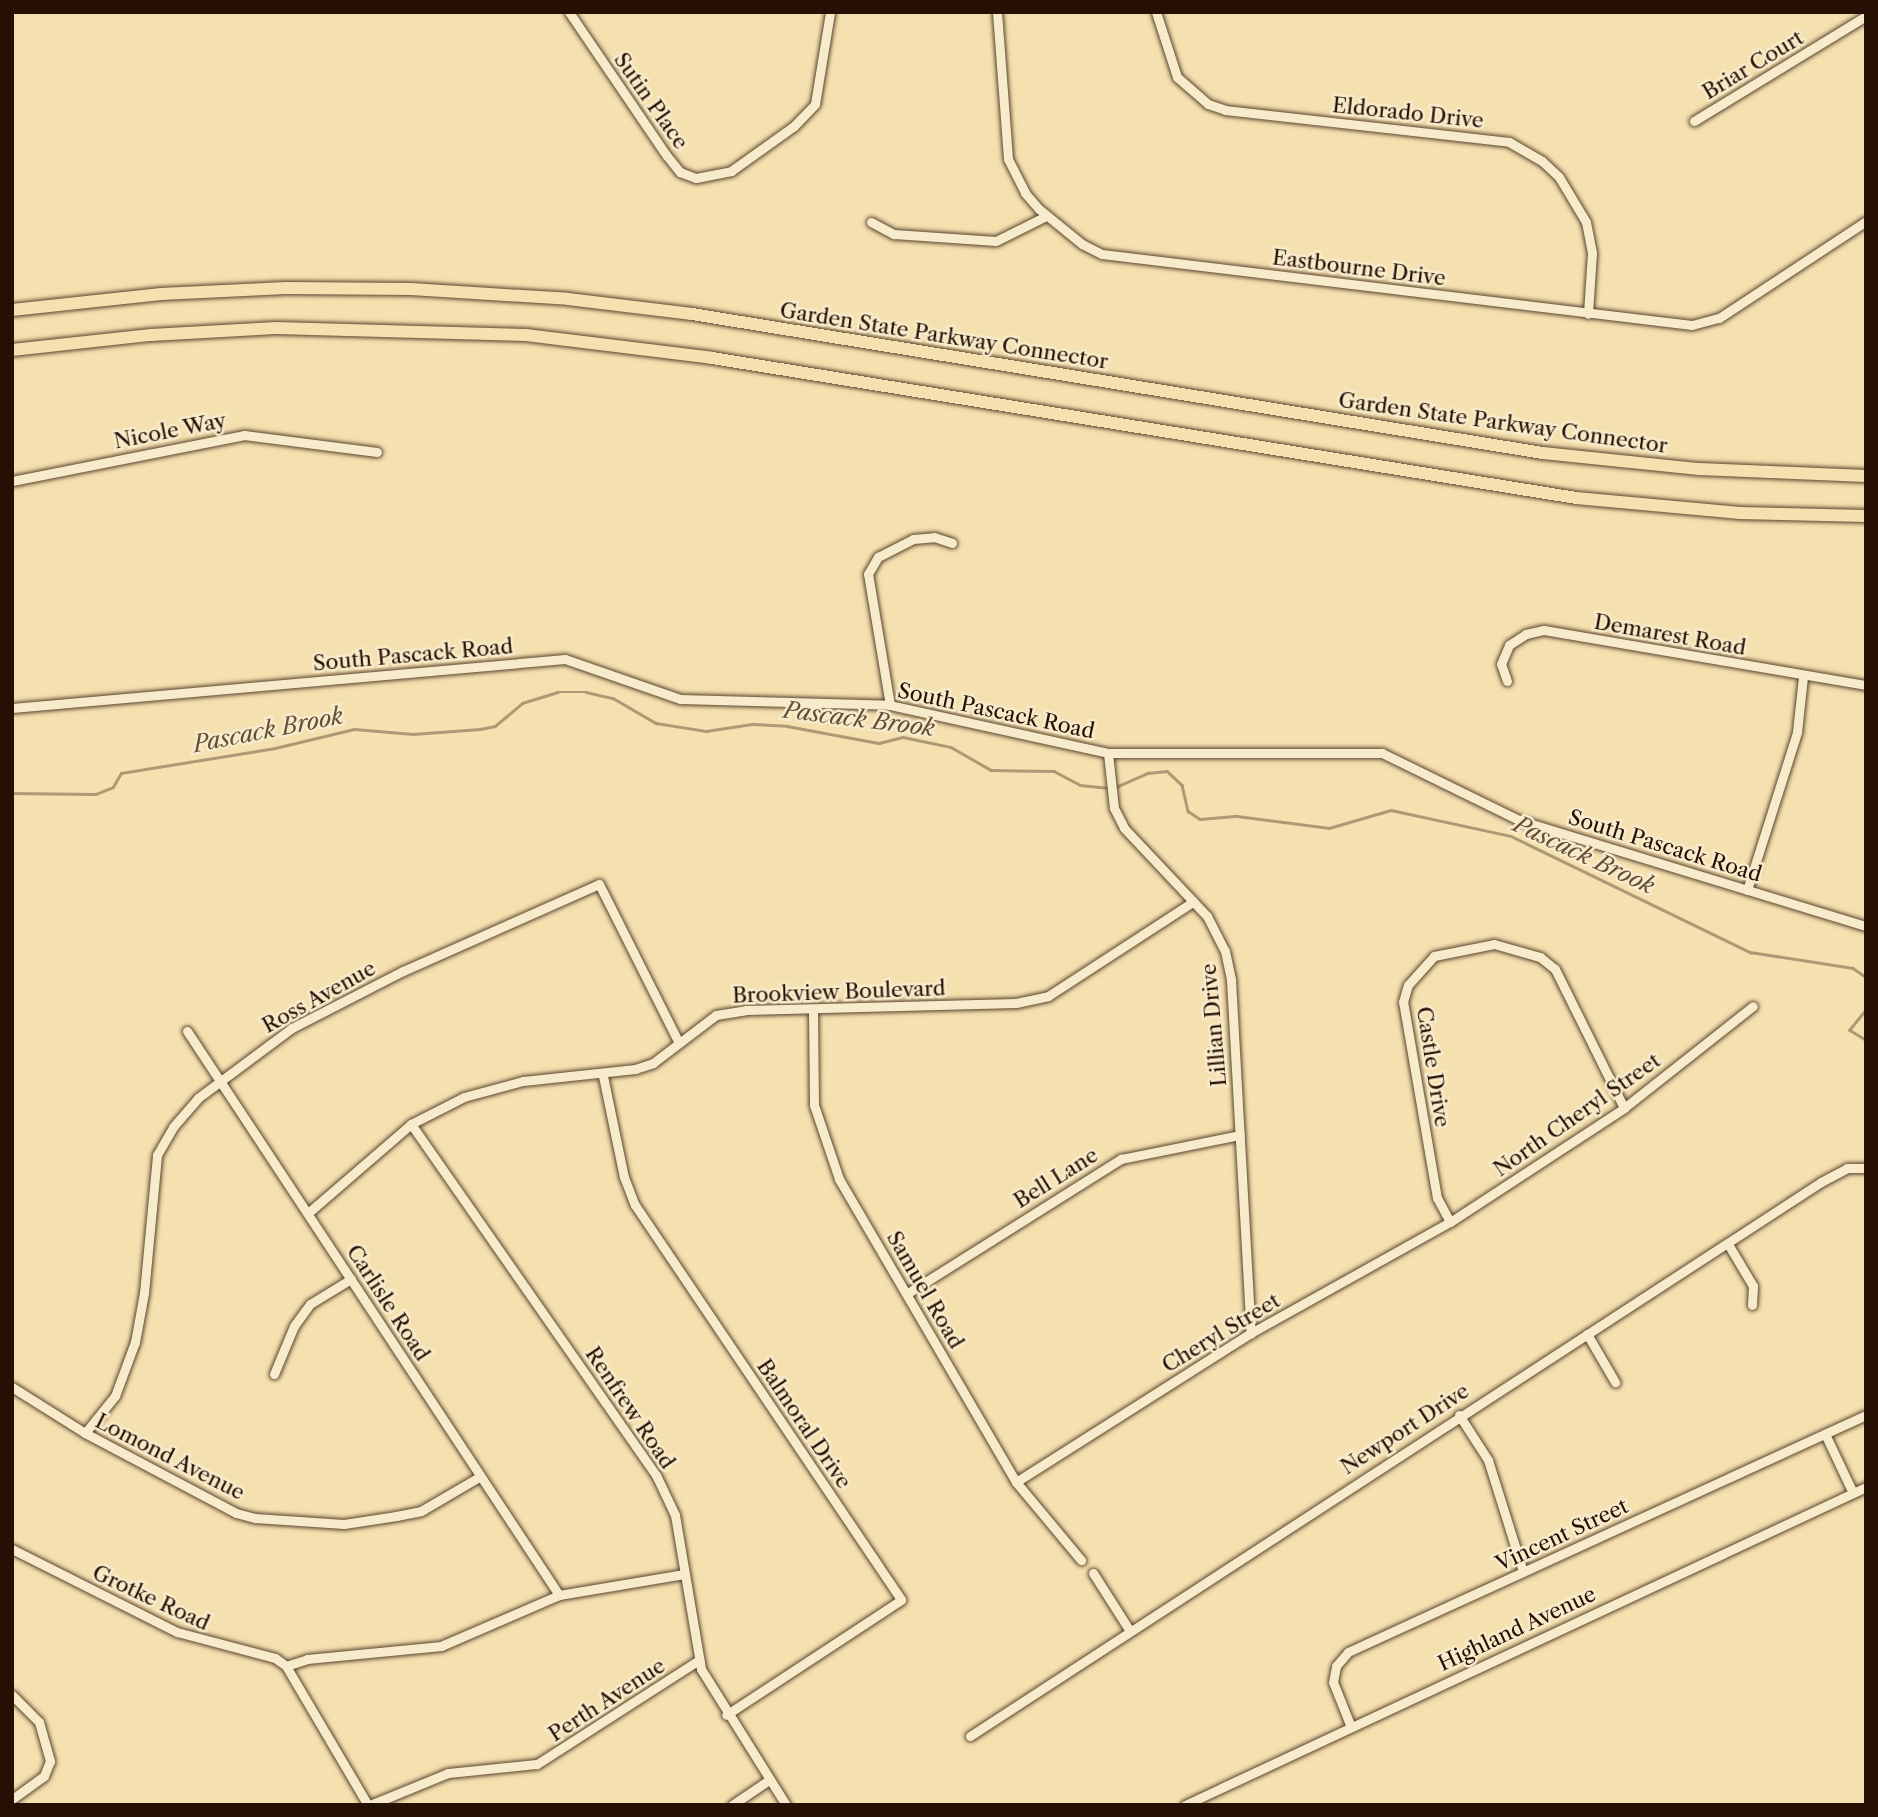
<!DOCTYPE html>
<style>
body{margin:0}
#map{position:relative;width:1878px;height:1817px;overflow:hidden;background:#f5e0af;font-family:"Libre Caslon Text",serif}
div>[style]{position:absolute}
.stream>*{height:2.5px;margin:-1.25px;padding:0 1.25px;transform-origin:1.25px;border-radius:1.25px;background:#af9975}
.roads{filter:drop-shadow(0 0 2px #5a442f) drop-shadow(0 0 2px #5a442f)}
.minor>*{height:9px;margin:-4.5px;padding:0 4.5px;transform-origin:4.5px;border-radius:4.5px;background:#f8ebcb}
.highway>*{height:12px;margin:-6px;padding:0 6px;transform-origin:6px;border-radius:6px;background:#f5e0af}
span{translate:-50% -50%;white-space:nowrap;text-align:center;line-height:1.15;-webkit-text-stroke:5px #f8ebcb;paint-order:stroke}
.street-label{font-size:21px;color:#261004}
.water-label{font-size:23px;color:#644e37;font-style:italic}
.frame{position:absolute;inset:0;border:14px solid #261004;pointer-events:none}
</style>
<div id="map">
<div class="stream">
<i style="left:1116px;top:787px;width:35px;rotate:-24deg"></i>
<i style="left:1148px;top:773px;width:19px;rotate:-6deg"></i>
<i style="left:1167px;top:771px;width:21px;rotate:43deg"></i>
<i style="left:1182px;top:785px;width:27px;rotate:77deg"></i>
<i style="left:1188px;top:811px;width:14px;rotate:34deg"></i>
<i style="left:1200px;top:819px;width:37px;rotate:-5deg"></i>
<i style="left:1237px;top:816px;width:93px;rotate:7.4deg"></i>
<i style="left:1329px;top:828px;width:65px;rotate:-16.2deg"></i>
<i style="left:1391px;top:810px;width:123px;rotate:12.2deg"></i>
<i style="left:1511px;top:836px;width:266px;rotate:25.9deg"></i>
<i style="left:1750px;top:952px;width:104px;rotate:8.8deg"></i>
<i style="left:1853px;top:968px;width:16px;rotate:35deg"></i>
<i style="left:12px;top:793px;width:84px;rotate:0.7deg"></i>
<i style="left:96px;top:794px;width:18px;rotate:-22deg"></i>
<i style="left:113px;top:787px;width:16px;rotate:-60deg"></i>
<i style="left:121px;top:773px;width:156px;rotate:-9.2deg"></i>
<i style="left:275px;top:748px;width:81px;rotate:-13.5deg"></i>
<i style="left:354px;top:729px;width:59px;rotate:4.8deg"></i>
<i style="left:413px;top:734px;width:67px;rotate:-4.3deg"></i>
<i style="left:480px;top:729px;width:15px;rotate:-11deg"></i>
<i style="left:495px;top:726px;width:35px;rotate:-40deg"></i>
<i style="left:522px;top:703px;width:37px;rotate:-17deg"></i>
<i style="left:557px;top:692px;width:29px"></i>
<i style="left:586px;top:692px;width:28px;rotate:13deg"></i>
<i style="left:613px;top:698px;width:50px;rotate:30.2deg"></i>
<i style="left:656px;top:723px;width:51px;rotate:9.1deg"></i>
<i style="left:706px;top:731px;width:48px;rotate:-8.5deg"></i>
<i style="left:753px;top:724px;width:34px;rotate:3deg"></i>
<i style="left:787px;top:726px;width:94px;rotate:10.5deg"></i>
<i style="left:879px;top:743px;width:25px;rotate:-14deg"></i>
<i style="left:903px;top:737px;width:49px;rotate:11.8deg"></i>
<i style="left:951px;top:747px;width:46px;rotate:29.9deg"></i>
<i style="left:991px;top:770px;width:63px;rotate:0.9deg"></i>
<i style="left:1054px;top:771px;width:30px;rotate:28deg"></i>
<i style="left:1080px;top:785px;width:29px;rotate:6deg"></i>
<i style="left:1866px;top:1010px;width:26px;rotate:129deg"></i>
<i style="left:1850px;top:1030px;width:19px;rotate:32deg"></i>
</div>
<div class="roads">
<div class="minor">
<i style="left:569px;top:12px;width:174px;rotate:55.8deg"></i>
<i style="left:667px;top:156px;width:21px;rotate:51deg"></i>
<i style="left:680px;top:172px;width:17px;rotate:21deg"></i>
<i style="left:696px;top:178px;width:36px;rotate:-11deg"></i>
<i style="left:731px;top:171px;width:77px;rotate:-35.5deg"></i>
<i style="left:794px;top:126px;width:30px;rotate:-46deg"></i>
<i style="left:815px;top:104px;width:93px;rotate:-80.7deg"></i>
<i style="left:997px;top:12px;width:147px;rotate:85.7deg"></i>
<i style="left:1008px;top:159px;width:38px;rotate:63deg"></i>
<i style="left:1025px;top:193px;width:21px;rotate:49deg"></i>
<i style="left:1039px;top:209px;width:55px;rotate:39.1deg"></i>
<i style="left:1082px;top:244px;width:22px;rotate:27deg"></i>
<i style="left:1102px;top:254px;width:594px;rotate:6.86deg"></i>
<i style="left:1692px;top:325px;width:28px;rotate:-15deg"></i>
<i style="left:1719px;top:318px;width:176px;rotate:-33.4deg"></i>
<i style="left:1156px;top:12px;width:68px;rotate:72.1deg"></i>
<i style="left:1177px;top:77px;width:41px;rotate:41.1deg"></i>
<i style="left:1208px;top:104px;width:18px;rotate:19deg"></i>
<i style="left:1225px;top:110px;width:286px;rotate:6.4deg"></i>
<i style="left:1509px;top:142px;width:38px;rotate:30deg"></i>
<i style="left:1542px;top:161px;width:23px;rotate:43deg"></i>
<i style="left:1559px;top:177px;width:52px;rotate:59deg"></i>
<i style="left:1586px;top:222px;width:32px;rotate:79deg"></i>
<i style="left:1592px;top:253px;width:61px;rotate:93.8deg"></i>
<i style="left:1694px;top:121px;width:202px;rotate:-31.4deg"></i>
<i style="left:871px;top:222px;width:26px;rotate:28deg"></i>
<i style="left:894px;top:234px;width:102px;rotate:3.9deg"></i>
<i style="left:996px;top:241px;width:56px;rotate:-26.6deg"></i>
<i style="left:12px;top:481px;width:237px;rotate:-11.2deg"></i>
<i style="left:244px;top:435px;width:134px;rotate:7.3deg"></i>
<i style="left:1507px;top:681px;width:18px;rotate:-109deg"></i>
<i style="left:1501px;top:664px;width:21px;rotate:-67deg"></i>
<i style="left:1509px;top:645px;width:20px;rotate:-33deg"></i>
<i style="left:1526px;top:634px;width:18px;rotate:-13deg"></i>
<i style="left:1544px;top:630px;width:327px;rotate:9.7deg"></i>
<i style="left:890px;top:705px;width:133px;rotate:-99.5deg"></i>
<i style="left:868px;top:574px;width:20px;rotate:-60deg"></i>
<i style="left:878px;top:557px;width:39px;rotate:-27deg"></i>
<i style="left:913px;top:539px;width:21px;rotate:-5deg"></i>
<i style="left:934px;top:537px;width:19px;rotate:18deg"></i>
<i style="left:12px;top:708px;width:555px;rotate:-5.06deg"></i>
<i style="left:565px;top:659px;width:122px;rotate:19.2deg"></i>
<i style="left:680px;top:699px;width:210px;rotate:1.6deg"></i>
<i style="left:890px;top:705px;width:223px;rotate:12.4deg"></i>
<i style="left:1108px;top:753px;width:274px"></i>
<i style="left:1382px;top:753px;width:153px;rotate:26.1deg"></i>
<i style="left:1519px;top:820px;width:363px;rotate:17deg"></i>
<i style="left:1108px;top:753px;width:55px;rotate:83.8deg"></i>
<i style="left:1114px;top:808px;width:22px;rotate:63deg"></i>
<i style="left:1124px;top:828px;width:121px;rotate:46.7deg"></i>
<i style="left:1207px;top:916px;width:39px;rotate:63deg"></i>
<i style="left:1225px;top:951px;width:30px;rotate:78deg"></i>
<i style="left:1231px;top:980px;width:354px;rotate:86.8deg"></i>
<i style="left:1747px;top:890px;width:166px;rotate:-72.4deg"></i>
<i style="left:1797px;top:732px;width:55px;rotate:-83.8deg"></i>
<i style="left:813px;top:1009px;width:96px;rotate:89.4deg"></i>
<i style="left:814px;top:1105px;width:78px;rotate:71.3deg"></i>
<i style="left:839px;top:1179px;width:351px;rotate:59.7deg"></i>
<i style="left:1016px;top:1482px;width:102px;rotate:50.2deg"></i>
<i style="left:187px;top:1031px;width:676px;rotate:56.59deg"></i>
<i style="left:603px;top:1076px;width:103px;rotate:78.3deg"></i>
<i style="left:624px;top:1177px;width:30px;rotate:69deg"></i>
<i style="left:635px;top:1205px;width:476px;rotate:56deg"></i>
<i style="left:901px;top:1600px;width:209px;rotate:146.7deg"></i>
<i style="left:411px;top:1124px;width:428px;rotate:55.1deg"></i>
<i style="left:656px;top:1475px;width:44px;rotate:64.6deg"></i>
<i style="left:675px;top:1515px;width:156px;rotate:80.4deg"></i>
<i style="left:701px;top:1669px;width:160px;rotate:58deg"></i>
<i style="left:308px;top:1213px;width:136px;rotate:-40.8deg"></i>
<i style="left:411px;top:1124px;width:59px;rotate:-27deg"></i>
<i style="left:464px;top:1097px;width:61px;rotate:-15.2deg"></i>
<i style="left:523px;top:1081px;width:113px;rotate:-6.1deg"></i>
<i style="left:635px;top:1069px;width:19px;rotate:-18deg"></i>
<i style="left:653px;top:1063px;width:79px;rotate:-37.3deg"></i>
<i style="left:716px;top:1015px;width:30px;rotate:-9deg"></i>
<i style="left:746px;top:1010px;width:270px;rotate:-1.5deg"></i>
<i style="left:1016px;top:1003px;width:33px;rotate:-12deg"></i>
<i style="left:1048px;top:996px;width:173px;rotate:-33deg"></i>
<i style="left:1450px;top:1222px;width:27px;rotate:-118deg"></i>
<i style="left:1437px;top:1198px;width:199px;rotate:-99.8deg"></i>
<i style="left:1403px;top:1002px;width:18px;rotate:-74deg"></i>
<i style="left:1408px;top:985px;width:39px;rotate:-48deg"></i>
<i style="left:1434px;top:956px;width:61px;rotate:-11.3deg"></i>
<i style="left:1494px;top:944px;width:48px;rotate:15.8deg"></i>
<i style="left:1540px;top:957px;width:19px;rotate:39deg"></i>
<i style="left:1555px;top:969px;width:155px;rotate:63.6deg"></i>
<i style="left:1728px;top:1244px;width:49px;rotate:59.2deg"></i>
<i style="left:1753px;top:1286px;width:19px;rotate:93deg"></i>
<i style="left:908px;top:1293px;width:252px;rotate:-32.2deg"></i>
<i style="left:1121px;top:1159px;width:121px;rotate:-11.4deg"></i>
<i style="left:1587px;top:1334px;width:56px;rotate:59.7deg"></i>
<i style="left:274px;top:1374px;width:52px;rotate:-67.4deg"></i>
<i style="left:294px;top:1326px;width:27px;rotate:-54deg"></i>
<i style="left:310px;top:1304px;width:48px;rotate:-31.4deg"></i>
<i style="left:12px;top:1387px;width:86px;rotate:32.2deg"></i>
<i style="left:85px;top:1433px;width:171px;rotate:27.9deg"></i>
<i style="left:236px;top:1513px;width:20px;rotate:15deg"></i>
<i style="left:255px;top:1518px;width:89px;rotate:3.9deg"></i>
<i style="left:344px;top:1524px;width:53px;rotate:-8.7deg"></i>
<i style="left:396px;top:1516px;width:25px;rotate:-11deg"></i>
<i style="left:421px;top:1511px;width:69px;rotate:-30.3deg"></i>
<i style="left:1459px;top:1415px;width:54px;rotate:57.2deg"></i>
<i style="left:1488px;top:1460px;width:117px;rotate:72.6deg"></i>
<i style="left:85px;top:1433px;width:48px;rotate:-51deg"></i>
<i style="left:115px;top:1396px;width:58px;rotate:-69.7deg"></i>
<i style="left:135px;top:1342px;width:50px;rotate:-79.6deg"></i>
<i style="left:144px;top:1293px;width:139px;rotate:-84.6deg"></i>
<i style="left:157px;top:1155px;width:32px;rotate:-60deg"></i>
<i style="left:173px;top:1127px;width:38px;rotate:-49deg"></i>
<i style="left:198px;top:1098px;width:117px;rotate:-36.7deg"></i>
<i style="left:292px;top:1028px;width:125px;rotate:-27.2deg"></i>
<i style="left:403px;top:971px;width:214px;rotate:-23.9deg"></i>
<i style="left:599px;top:884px;width:178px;rotate:63.3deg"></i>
<i style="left:1825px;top:1434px;width:65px;rotate:64.6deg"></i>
<i style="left:1016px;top:1482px;width:278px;rotate:-32.4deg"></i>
<i style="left:1251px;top:1333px;width:228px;rotate:-29.2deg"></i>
<i style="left:1450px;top:1222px;width:208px;rotate:-33.2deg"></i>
<i style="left:1624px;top:1108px;width:164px;rotate:-38.3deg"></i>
<i style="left:12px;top:1549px;width:185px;rotate:26.7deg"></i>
<i style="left:177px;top:1632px;width:101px;rotate:14.9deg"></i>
<i style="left:275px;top:1658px;width:14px;rotate:36deg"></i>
<i style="left:286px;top:1666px;width:161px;rotate:59.5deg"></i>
<i style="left:1093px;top:1573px;width:69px;rotate:57.5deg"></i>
<i style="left:286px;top:1666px;width:22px;rotate:-18deg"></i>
<i style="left:307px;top:1659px;width:135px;rotate:-5.5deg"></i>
<i style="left:441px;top:1646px;width:129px;rotate:-23.4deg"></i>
<i style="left:559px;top:1595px;width:127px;rotate:-9.5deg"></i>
<i style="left:12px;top:1695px;width:38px;rotate:45deg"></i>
<i style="left:39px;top:1722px;width:41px;rotate:74.2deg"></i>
<i style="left:50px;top:1761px;width:16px;rotate:112deg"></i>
<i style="left:44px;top:1776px;width:39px;rotate:144deg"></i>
<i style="left:1351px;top:1727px;width:48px;rotate:-111.8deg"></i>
<i style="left:1333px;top:1682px;width:16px;rotate:-79deg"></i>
<i style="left:1336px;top:1666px;width:18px;rotate:-49deg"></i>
<i style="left:1348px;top:1652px;width:570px;rotate:-24.59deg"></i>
<i style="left:970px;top:1736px;width:1015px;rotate:-33.06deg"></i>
<i style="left:1821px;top:1182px;width:30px;rotate:-28deg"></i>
<i style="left:1847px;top:1168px;width:19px"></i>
<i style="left:370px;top:1805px;width:84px;rotate:-22.3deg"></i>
<i style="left:448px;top:1773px;width:89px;rotate:-5.8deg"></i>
<i style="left:537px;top:1764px;width:193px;rotate:-32.7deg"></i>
<i style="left:732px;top:1805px;width:45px;rotate:-34deg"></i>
<i style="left:1185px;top:1805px;width:752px;rotate:-25.03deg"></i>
</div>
<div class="highway">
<i style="left:12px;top:310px;width:150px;rotate:-6.1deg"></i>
<i style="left:161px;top:294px;width:125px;rotate:-2.7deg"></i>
<i style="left:286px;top:288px;width:125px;rotate:0.5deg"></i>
<i style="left:411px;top:289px;width:157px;rotate:3.6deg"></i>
<i style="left:568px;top:299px;width:125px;rotate:6.9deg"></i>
<i style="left:692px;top:314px;width:862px;rotate:9.28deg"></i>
<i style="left:1543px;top:453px;width:157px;rotate:5.9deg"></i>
<i style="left:1699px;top:469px;width:167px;rotate:2.4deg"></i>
<i style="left:12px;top:350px;width:140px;rotate:-6.2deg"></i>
<i style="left:151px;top:335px;width:125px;rotate:-3.2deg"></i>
<i style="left:276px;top:328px;width:250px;rotate:1.6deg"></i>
<i style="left:526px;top:335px;width:187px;rotate:7deg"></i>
<i style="left:712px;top:358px;width:875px;rotate:9.2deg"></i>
<i style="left:1576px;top:498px;width:165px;rotate:5.2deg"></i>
<i style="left:1740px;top:513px;width:126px;rotate:1.4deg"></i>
</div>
</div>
<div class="street-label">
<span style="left:1753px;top:65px;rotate:-31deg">Briar Court</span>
<span style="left:651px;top:101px;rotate:55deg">Sutin Place</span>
<span style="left:1408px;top:113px;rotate:6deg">Eldorado Drive</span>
<span style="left:1359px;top:268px;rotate:7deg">Eastbourne Drive</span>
<span style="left:944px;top:336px;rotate:9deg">Garden State Parkway Connector</span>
<span style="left:1503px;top:423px;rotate:8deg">Garden State Parkway Connector</span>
<span style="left:170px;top:431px;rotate:-11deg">Nicole Way</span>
<span style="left:1670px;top:635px;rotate:10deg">Demarest Road</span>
<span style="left:413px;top:655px;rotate:-5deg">South Pascack Road</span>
<span style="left:996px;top:711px;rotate:12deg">South Pascack Road</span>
<span style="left:1665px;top:846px;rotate:17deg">South Pascack Road</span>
<span style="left:839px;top:992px;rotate:-2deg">Brookview Boulevard</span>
<span style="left:319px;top:997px;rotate:-29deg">Ross Avenue</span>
<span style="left:1214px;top:1025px;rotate:-95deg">Lillian Drive</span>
<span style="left:1433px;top:1067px;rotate:81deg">Castle Drive</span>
<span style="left:1577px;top:1115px;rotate:-35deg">North Cheryl Street</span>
<span style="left:1056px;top:1178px;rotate:-32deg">Bell Lane</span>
<span style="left:925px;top:1290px;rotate:60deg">Samuel Road</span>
<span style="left:388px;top:1303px;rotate:57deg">Carlisle Road</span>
<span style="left:1221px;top:1333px;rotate:-31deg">Cheryl Street</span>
<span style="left:630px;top:1408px;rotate:56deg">Renfrew Road</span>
<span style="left:804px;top:1424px;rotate:56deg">Balmoral Drive</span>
<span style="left:1405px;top:1429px;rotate:-33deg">Newport Drive</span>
<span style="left:170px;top:1457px;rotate:27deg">Lomond Avenue</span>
<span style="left:1562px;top:1535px;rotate:-25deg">Vincent Street</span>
<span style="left:151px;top:1598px;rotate:25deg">Grotke Road</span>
<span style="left:1517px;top:1629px;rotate:-25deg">Highland Avenue</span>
<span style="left:607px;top:1700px;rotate:-33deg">Perth Avenue</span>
</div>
<div class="water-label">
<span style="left:859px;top:719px;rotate:7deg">Pascack Brook</span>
<span style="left:268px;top:730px;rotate:-11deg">Pascack Brook</span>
<span style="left:1584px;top:855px;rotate:25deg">Pascack Brook</span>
</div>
<div class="frame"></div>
</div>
